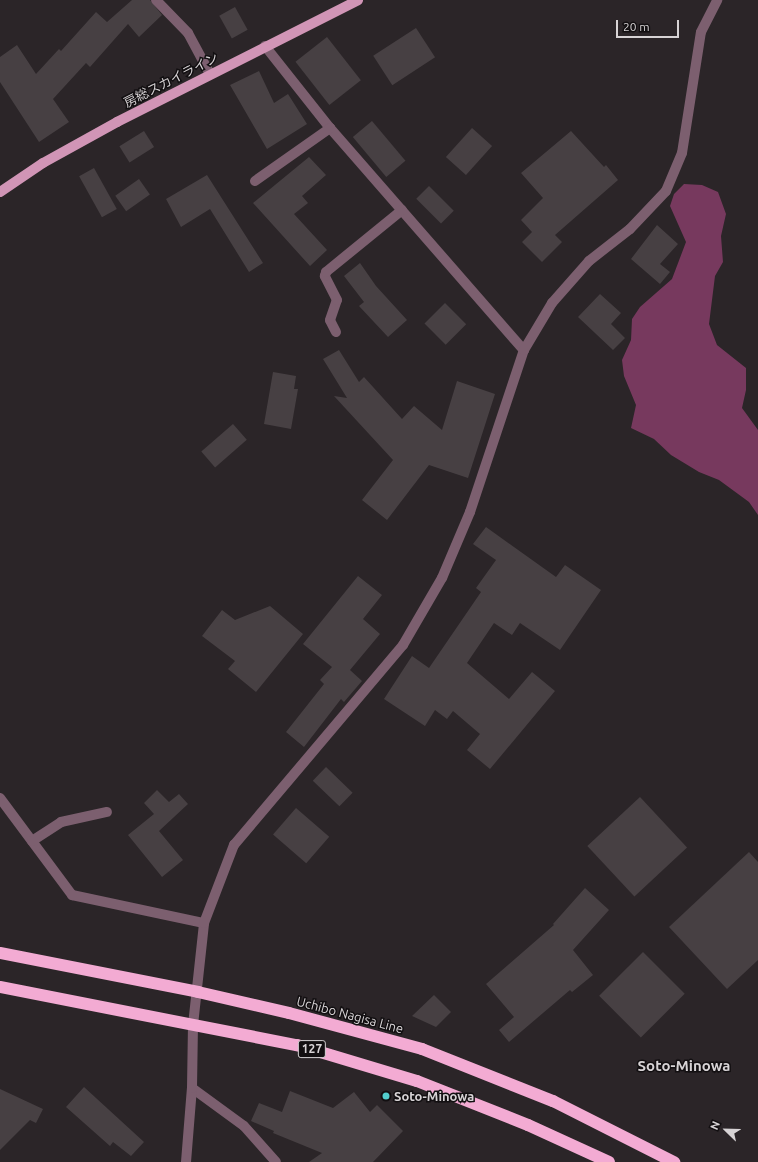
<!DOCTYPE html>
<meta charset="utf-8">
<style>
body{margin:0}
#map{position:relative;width:758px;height:1162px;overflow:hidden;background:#2b2528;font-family:Ubuntu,"Noto Sans JP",sans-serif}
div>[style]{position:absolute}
.forest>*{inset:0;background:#77395e}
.building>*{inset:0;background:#474043;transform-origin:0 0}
.minor>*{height:10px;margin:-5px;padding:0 5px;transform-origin:5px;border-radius:5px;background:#7c5f6f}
.major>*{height:10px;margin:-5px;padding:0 5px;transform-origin:5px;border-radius:5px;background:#d195b6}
.highway>*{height:12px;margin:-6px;padding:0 6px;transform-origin:6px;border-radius:6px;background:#f3abd3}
.dots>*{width:11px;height:11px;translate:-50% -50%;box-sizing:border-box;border:2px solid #120f11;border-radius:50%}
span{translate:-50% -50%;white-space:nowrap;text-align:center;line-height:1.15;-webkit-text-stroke:3px #120f11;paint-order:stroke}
.shield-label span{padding:1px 3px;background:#120f11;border:1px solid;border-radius:3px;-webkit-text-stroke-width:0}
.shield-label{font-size:12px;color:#d7d3d5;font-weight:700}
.street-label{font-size:13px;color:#d7d3d5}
.poi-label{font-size:13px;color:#d7d3d5;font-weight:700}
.left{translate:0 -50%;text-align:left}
.quarter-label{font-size:15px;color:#d7d3d5;font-weight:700}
.north{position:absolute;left:706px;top:1110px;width:40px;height:40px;-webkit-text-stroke:3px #120f11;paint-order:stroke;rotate:293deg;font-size:11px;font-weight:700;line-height:16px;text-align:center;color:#d7d3d5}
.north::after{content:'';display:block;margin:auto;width:14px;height:18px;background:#d7d3d5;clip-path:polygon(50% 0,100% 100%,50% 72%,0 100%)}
.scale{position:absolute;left:616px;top:20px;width:63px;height:18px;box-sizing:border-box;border:2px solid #d7d3d5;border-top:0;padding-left:5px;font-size:12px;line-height:14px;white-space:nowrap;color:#d7d3d5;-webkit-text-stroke:3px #120f11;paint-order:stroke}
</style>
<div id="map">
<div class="forest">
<i style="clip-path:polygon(684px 184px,702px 185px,718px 192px,726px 214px,721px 236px,723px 262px,715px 276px,709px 324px,717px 345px,746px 368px,746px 390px,742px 408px,758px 430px,758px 515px,749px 502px,719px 480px,699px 472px,671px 455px,654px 439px,631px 428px,636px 405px,624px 376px,622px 360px,631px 340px,632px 319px,640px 307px,672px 279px,686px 242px,670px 206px,674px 194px)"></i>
</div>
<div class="building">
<i style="clip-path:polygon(132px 0,150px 0,162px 15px,139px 37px,128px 24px,90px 67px,86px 63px,53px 99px,69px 122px,39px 142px,0 82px,0 57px,17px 45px,36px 74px,59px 49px,61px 51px,96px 12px,107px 22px)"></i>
<i style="left:235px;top:7px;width:26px;height:18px;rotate:61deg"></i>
<i style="left:416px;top:28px;width:35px;height:51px;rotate:57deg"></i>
<i style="left:327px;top:37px;width:55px;height:40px;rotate:52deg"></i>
<i style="clip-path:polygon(259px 71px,274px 103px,288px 94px,307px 124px,267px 149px,230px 85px)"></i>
<i style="left:372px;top:121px;width:52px;height:25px;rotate:50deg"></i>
<i style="left:472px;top:128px;width:27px;height:39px;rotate:42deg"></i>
<i style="left:144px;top:131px;width:19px;height:29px;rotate:58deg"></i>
<i style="clip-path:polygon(571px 131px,604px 167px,606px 165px,618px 180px,555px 235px,562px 242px,542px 262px,522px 242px,532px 232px,521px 220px,543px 198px,521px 173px)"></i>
<i style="clip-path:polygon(309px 157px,326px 175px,302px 196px,308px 203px,294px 214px,327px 250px,310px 266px,253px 203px)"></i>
<i style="left:94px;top:168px;width:47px;height:17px;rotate:61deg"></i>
<i style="clip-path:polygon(207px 175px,263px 263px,249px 272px,210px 209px,181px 227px,166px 199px)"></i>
<i style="left:139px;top:179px;width:19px;height:29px;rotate:55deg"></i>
<i style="left:429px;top:186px;width:35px;height:18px;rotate:45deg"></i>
<i style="clip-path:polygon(657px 225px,678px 244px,660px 264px,670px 272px,660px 284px,631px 259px)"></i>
<i style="clip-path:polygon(360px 263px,376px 286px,407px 320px,388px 337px,359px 306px,364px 302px,344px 276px)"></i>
<i style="clip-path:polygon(600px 294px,621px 313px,611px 324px,625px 338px,613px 350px,578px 317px)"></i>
<i style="left:445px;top:303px;width:30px;height:29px;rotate:45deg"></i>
<i style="clip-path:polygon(339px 350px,359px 382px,364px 377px,402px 419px,414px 406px,442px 430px,457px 381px,495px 394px,468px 478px,429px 465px,387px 520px,362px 500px,393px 460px,334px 396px,347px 398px,323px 359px)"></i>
<i style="clip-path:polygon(273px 372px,296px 376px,294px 389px,298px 389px,291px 429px,264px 424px)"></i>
<i style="left:233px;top:424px;width:21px;height:42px;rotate:49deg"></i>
<i style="clip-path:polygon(486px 527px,556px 577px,565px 565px,601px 590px,560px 650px,520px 623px,512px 635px,494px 623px,467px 663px,509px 699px,532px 672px,555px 691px,490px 769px,467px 750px,480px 734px,453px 711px,447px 719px,435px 710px,425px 726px,384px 699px,412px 656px,429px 668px,481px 592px,476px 588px,496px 560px,473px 544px)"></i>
<i style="clip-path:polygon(358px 576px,382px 595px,363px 619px,380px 634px,350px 670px,362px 681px,344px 702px,341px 699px,304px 747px,286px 732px,324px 684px,320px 680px,332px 667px,303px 644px)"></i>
<i style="clip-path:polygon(270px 606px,303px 634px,256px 692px,228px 669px,235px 661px,202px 636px,222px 610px,235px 620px)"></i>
<i style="left:326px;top:767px;width:37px;height:19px;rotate:44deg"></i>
<i style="clip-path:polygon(157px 790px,169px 802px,179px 794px,188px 804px,159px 831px,183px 860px,162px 877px,128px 835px,154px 814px,144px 803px)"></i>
<i style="left:640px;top:797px;width:69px;height:72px;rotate:47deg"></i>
<i style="left:296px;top:808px;width:44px;height:35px;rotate:41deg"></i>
<i style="clip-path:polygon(749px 852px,758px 862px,758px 960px,727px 989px,669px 927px)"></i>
<i style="clip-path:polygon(585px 888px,609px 910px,573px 950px,593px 975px,572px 992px,570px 990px,509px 1042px,499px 1030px,514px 1017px,486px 984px,554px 925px,553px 924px)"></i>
<i style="left:643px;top:952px;width:59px;height:62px;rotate:45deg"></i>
<i style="clip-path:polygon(434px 995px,451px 1012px,436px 1027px,412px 1016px)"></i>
<i style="clip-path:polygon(84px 1087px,144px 1142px,131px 1156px,113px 1142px,110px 1146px,66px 1107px)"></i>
<i style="clip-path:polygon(0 1089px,43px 1109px,36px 1123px,30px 1120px,0 1150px)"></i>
<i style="clip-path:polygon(290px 1091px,333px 1108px,354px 1092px,370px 1112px,377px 1105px,403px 1131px,373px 1162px,309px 1162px,322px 1153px,273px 1133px,274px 1131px,251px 1121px,259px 1103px,282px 1112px)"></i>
</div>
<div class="minor">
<i style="left:156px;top:0;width:46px;rotate:45.9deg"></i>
<i style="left:188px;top:33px;width:47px;rotate:61.8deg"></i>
<i style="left:265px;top:46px;width:105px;rotate:51.6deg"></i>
<i style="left:330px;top:128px;width:295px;rotate:48.9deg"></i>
<i style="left:255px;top:181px;width:92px;rotate:-35.2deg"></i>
<i style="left:336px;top:332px;width:13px;rotate:-117deg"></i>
<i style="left:330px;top:320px;width:21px;rotate:-71deg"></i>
<i style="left:337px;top:300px;width:27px;rotate:-117deg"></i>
<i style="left:325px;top:276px;width:4px;rotate:-76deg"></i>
<i style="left:326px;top:272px;width:98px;rotate:-39.2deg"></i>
<i style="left:0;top:798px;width:121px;rotate:53.4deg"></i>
<i style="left:72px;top:895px;width:135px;rotate:12deg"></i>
<i style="left:32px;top:841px;width:35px;rotate:-33deg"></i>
<i style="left:61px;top:822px;width:47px;rotate:-12.3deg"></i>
<i style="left:192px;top:1088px;width:64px;rotate:36.2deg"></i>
<i style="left:244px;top:1126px;width:48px;rotate:48.4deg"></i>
<i style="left:186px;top:1162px;width:74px;rotate:-85.4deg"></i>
<i style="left:192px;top:1088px;width:63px;rotate:-89.1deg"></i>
<i style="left:193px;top:1025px;width:103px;rotate:-83.8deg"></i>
<i style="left:204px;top:923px;width:84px;rotate:-69deg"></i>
<i style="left:234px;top:845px;width:262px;rotate:-49.8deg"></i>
<i style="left:403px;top:645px;width:78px;rotate:-59.8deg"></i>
<i style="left:442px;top:578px;width:72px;rotate:-67deg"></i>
<i style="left:470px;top:512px;width:171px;rotate:-71.6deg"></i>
<i style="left:524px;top:350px;width:55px;rotate:-59.2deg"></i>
<i style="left:552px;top:303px;width:56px;rotate:-48.6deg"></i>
<i style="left:589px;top:261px;width:52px;rotate:-38deg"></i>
<i style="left:630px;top:229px;width:52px;rotate:-46.5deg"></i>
<i style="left:666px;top:191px;width:41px;rotate:-67.2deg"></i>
<i style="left:682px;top:153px;width:122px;rotate:-81.1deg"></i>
<i style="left:701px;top:32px;width:36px;rotate:-63deg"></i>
</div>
<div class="major">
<i style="left:0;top:192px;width:52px;rotate:-34deg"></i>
<i style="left:43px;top:163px;width:85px;rotate:-29deg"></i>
<i style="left:117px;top:122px;width:270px;rotate:-26.8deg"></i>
</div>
<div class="highway">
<i style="left:0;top:953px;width:202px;rotate:11.1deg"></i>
<i style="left:198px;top:992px;width:93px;rotate:13deg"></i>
<i style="left:289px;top:1013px;width:138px;rotate:15.1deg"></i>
<i style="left:422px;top:1049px;width:141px;rotate:21.7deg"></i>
<i style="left:553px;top:1101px;width:136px;rotate:26.8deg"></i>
<i style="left:0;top:987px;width:303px;rotate:11.1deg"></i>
<i style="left:297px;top:1045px;width:125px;rotate:16.7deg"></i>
<i style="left:417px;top:1081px;width:119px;rotate:21.6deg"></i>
<i style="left:528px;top:1125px;width:89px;rotate:24.6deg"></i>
</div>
<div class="dots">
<i style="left:386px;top:1096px;background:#52cdcd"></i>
</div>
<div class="shield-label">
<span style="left:312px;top:1049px">127</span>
</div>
<div class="street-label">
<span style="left:171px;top:80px;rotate:-27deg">房総スカイライン</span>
<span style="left:350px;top:1015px;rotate:15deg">Uchibo Nagisa Line</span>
</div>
<div class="poi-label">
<span class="left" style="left:394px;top:1096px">Soto-Minowa</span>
</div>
<div class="quarter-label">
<span style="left:684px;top:1066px">Soto-Minowa</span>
</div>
<div class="north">N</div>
<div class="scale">20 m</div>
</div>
